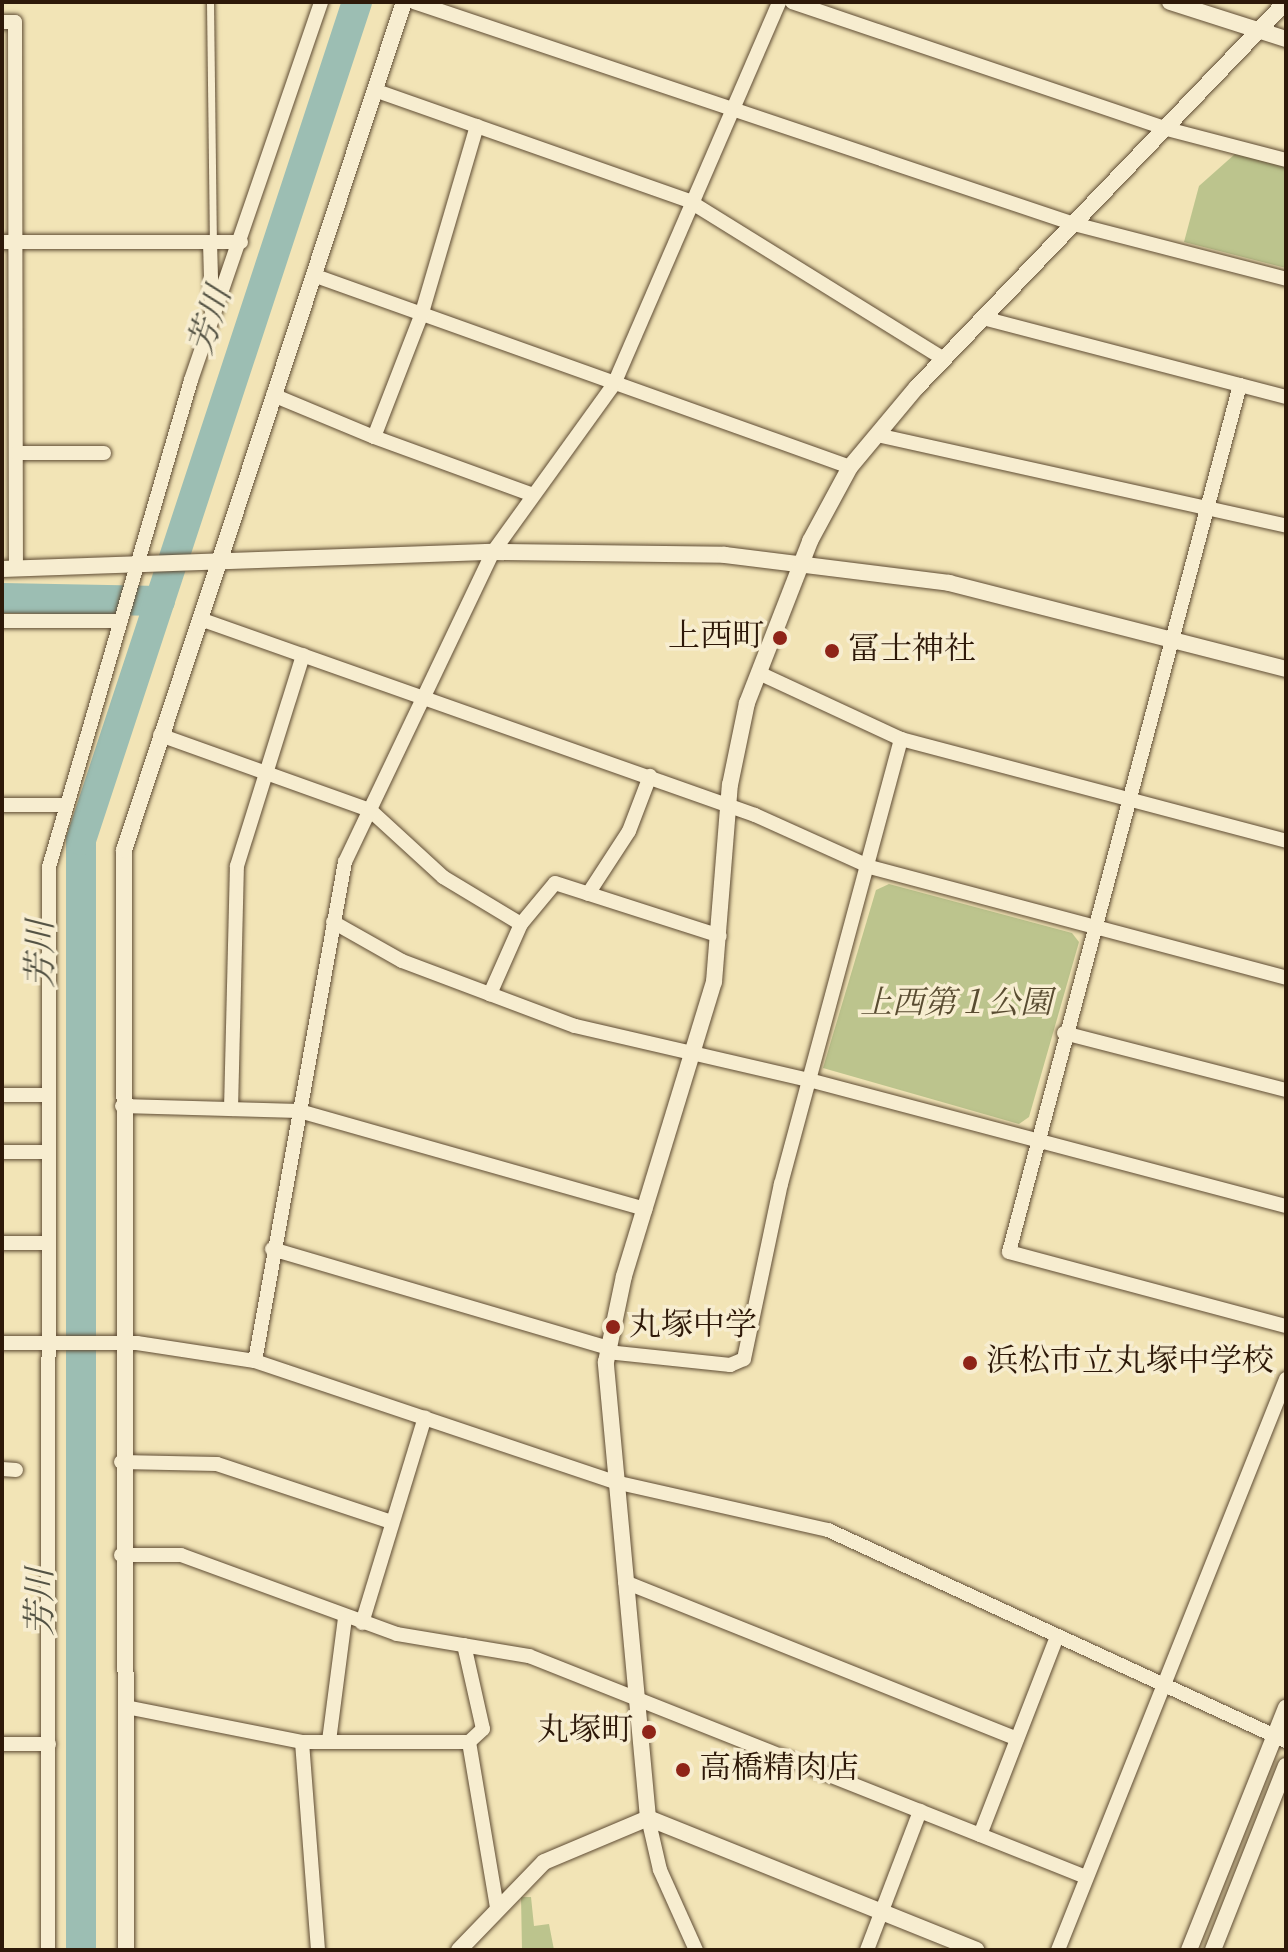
<!DOCTYPE html>
<meta charset="utf-8">
<style>
body{margin:0}
#map{position:relative;width:1288px;height:1952px;overflow:hidden;background:#f2e4b6;font-family:"Sorts Mill Goudy","Noto Serif JP",serif}
div>[style]{position:absolute}
.green>*{inset:0;background:#bcc48d}
.river>*{height:30px;margin:-15px;padding:0 15px;transform-origin:15px;border-radius:15px;background:#9cbeb3}
.roads{filter:drop-shadow(0 0 2px #5f4c34) drop-shadow(0 0 2px #5f4c34)}
.service>*{height:7px;margin:-3.5px;padding:0 3.5px;transform-origin:3.5px;border-radius:3.5px;background:#f7edd0}
.minor>*{height:14px;margin:-7px;padding:0 7px;transform-origin:7px;border-radius:7px;background:#f7edd0}
.tertiary>*{height:16px;margin:-8px;padding:0 8px;transform-origin:8px;border-radius:8px;background:#f7edd0}
.dots>*{width:22px;height:22px;translate:-50% -50%;box-sizing:border-box;border:4px solid #f7edd0;border-radius:50%}
span{translate:-50% -50%;white-space:nowrap;text-align:center;line-height:1.15;-webkit-text-stroke:7px #f7edd0;paint-order:stroke}
.poi-label{font-size:32px;color:#2e1909}
.right{translate:-100% -50%;text-align:right}
.left{translate:0 -50%;text-align:left}
.park-label{font-size:32px;color:#594c31;font-style:italic}
.water-label{font-size:34px;color:#545344;font-style:italic}
.frame{position:absolute;inset:0;border:4px solid #2e1909;pointer-events:none}
</style>
<div id="map">
<div class="green">
<i style="clip-path:polygon(1235px 154px,1286px 166px,1286px 268px,1184px 242px,1199px 186px)"></i>
<i style="clip-path:polygon(889px 884px,1072px 933px,1079px 942px,1029px 1117px,1019px 1124px,823px 1068px,876px 890px)"></i>
<i style="clip-path:polygon(521px 1897px,531px 1897px,534px 1926px,549px 1924px,554px 1950px,522px 1950px)"></i>
</div>
<div class="river">
<i style="left:2px;top:598px;width:158px;rotate:1.1deg"></i>
<i style="left:81px;top:1950px;width:1110px;rotate:-90deg"></i>
<i style="left:81px;top:840px;width:882px;rotate:-71.77deg"></i>
</div>
<div class="roads">
<div class="service">
<i style="left:210px;top:2px;width:240px;rotate:89.3deg"></i>
</div>
<div class="minor">
<i style="left:414px;top:2px;width:696px;rotate:18.59deg"></i>
<i style="left:1074px;top:224px;width:219px;rotate:14.5deg"></i>
<i style="left:792px;top:2px;width:396px;rotate:18.7deg"></i>
<i style="left:1167px;top:129px;width:123px;rotate:14.6deg"></i>
<i style="left:2px;top:22px;width:13px"></i>
<i style="left:15px;top:22px;width:547px;rotate:89.9deg"></i>
<i style="left:377px;top:91px;width:331px;rotate:19.4deg"></i>
<i style="left:689px;top:201px;width:300px;rotate:31.8deg"></i>
<i style="left:2px;top:242px;width:239px"></i>
<i style="left:210px;top:242px;width:70px;rotate:88.4deg"></i>
<i style="left:313px;top:275px;width:570px;rotate:19.67deg"></i>
<i style="left:983px;top:318px;width:313px;rotate:14.6deg"></i>
<i style="left:1240px;top:385px;width:897px;rotate:104.92deg"></i>
<i style="left:1009px;top:1252px;width:287px;rotate:15deg"></i>
<i style="left:273px;top:395px;width:109px;rotate:22.6deg"></i>
<i style="left:374px;top:437px;width:130px;rotate:-68.8deg"></i>
<i style="left:421px;top:316px;width:198px;rotate:-73.6deg"></i>
<i style="left:877px;top:435px;width:419px;rotate:12.5deg"></i>
<i style="left:374px;top:437px;width:169px;rotate:20deg"></i>
<i style="left:16px;top:453px;width:88px"></i>
<i style="left:200px;top:619px;width:589px;rotate:19.45deg"></i>
<i style="left:755px;top:815px;width:126px;rotate:24.3deg"></i>
<i style="left:870px;top:867px;width:431px;rotate:14.9deg"></i>
<i style="left:2px;top:621px;width:118px"></i>
<i style="left:759px;top:673px;width:157px;rotate:24.9deg"></i>
<i style="left:901px;top:739px;width:398px;rotate:14.8deg"></i>
<i style="left:160px;top:735px;width:223px;rotate:19.7deg"></i>
<i style="left:370px;top:810px;width:99px;rotate:42.5deg"></i>
<i style="left:443px;top:877px;width:91px;rotate:31.1deg"></i>
<i style="left:521px;top:924px;width:77px;rotate:113.9deg"></i>
<i style="left:2px;top:805px;width:63px"></i>
<i style="left:588px;top:894px;width:75px;rotate:-56.9deg"></i>
<i style="left:629px;top:831px;width:59px;rotate:-69.1deg"></i>
<i style="left:333px;top:922px;width:79px;rotate:29.5deg"></i>
<i style="left:402px;top:961px;width:185px;rotate:20.6deg"></i>
<i style="left:575px;top:1026px;width:240px;rotate:13deg"></i>
<i style="left:809px;top:1080px;width:493px;rotate:14.8deg"></i>
<i style="left:521px;top:924px;width:53px;rotate:-50.3deg"></i>
<i style="left:555px;top:883px;width:173px;rotate:17.8deg"></i>
<i style="left:1064px;top:1033px;width:229px;rotate:14.4deg"></i>
<i style="left:2px;top:1095px;width:46px"></i>
<i style="left:122px;top:1106px;width:177px;rotate:1.6deg"></i>
<i style="left:299px;top:1111px;width:360px;rotate:15.8deg"></i>
<i style="left:231px;top:1109px;width:243px;rotate:-88.6deg"></i>
<i style="left:237px;top:866px;width:221px;rotate:-72.6deg"></i>
<i style="left:2px;top:1152px;width:46px"></i>
<i style="left:2px;top:1243px;width:47px"></i>
<i style="left:272px;top:1249px;width:350px;rotate:16.4deg"></i>
<i style="left:2px;top:1343px;width:135px"></i>
<i style="left:137px;top:1343px;width:119px;rotate:8.7deg"></i>
<i style="left:255px;top:1361px;width:380px;rotate:18.6deg"></i>
<i style="left:615px;top:1482px;width:218px;rotate:12.7deg"></i>
<i style="left:828px;top:1530px;width:504px;rotate:24.74deg"></i>
<i style="left:607px;top:1352px;width:124px;rotate:6deg"></i>
<i style="left:730px;top:1365px;width:15px;rotate:-23deg"></i>
<i style="left:744px;top:1359px;width:179px;rotate:-78.1deg"></i>
<i style="left:781px;top:1184px;width:461px;rotate:-74.9deg"></i>
<i style="left:255px;top:1361px;width:507px;rotate:-79.78deg"></i>
<i style="left:345px;top:862px;width:344px;rotate:-64.5deg"></i>
<i style="left:493px;top:552px;width:207px;rotate:-54.2deg"></i>
<i style="left:614px;top:384px;width:416px;rotate:-66.6deg"></i>
<i style="left:121px;top:1462px;width:96px;rotate:1.2deg"></i>
<i style="left:217px;top:1464px;width:183px;rotate:18.4deg"></i>
<i style="left:2px;top:1469px;width:14px;rotate:4deg"></i>
<i style="left:121px;top:1555px;width:60px"></i>
<i style="left:181px;top:1555px;width:230px;rotate:20.1deg"></i>
<i style="left:397px;top:1634px;width:134px;rotate:9.5deg"></i>
<i style="left:529px;top:1656px;width:599px;rotate:21.64deg"></i>
<i style="left:625px;top:1582px;width:422px;rotate:21.8deg"></i>
<i style="left:362px;top:1623px;width:215px;rotate:-73deg"></i>
<i style="left:126px;top:1707px;width:179px;rotate:11.2deg"></i>
<i style="left:302px;top:1742px;width:167px"></i>
<i style="left:469px;top:1742px;width:19px;rotate:-43deg"></i>
<i style="left:483px;top:1729px;width:86px;rotate:-102.7deg"></i>
<i style="left:329px;top:1741px;width:124px;rotate:-82.6deg"></i>
<i style="left:302px;top:1742px;width:209px;rotate:85.6deg"></i>
<i style="left:469px;top:1742px;width:167px;rotate:80.4deg"></i>
<i style="left:2px;top:1744px;width:47px"></i>
<i style="left:648px;top:1818px;width:53px;rotate:77deg"></i>
<i style="left:660px;top:1870px;width:88px;rotate:65.8deg"></i>
<i style="left:980px;top:1835px;width:213px;rotate:-68.8deg"></i>
<i style="left:48px;top:1950px;width:1083px;rotate:-89.95deg"></i>
<i style="left:49px;top:867px;width:507px;rotate:-73.74deg"></i>
<i style="left:191px;top:380px;width:400px;rotate:-71deg"></i>
<i style="left:867px;top:1950px;width:149px;rotate:-69.1deg"></i>
<i style="left:1058px;top:1950px;width:615px;rotate:-68.23deg"></i>
</div>
<div class="tertiary">
<i style="left:1170px;top:2px;width:122px;rotate:17.7deg"></i>
<i style="left:2px;top:569px;width:491px;rotate:-2deg"></i>
<i style="left:493px;top:552px;width:232px;rotate:0.7deg"></i>
<i style="left:725px;top:555px;width:226px;rotate:7.1deg"></i>
<i style="left:949px;top:583px;width:348px;rotate:14.3deg"></i>
<i style="left:648px;top:1818px;width:458px;rotate:-95.3deg"></i>
<i style="left:606px;top:1362px;width:88px;rotate:-78.2deg"></i>
<i style="left:624px;top:1276px;width:307px;rotate:-73deg"></i>
<i style="left:714px;top:982px;width:198px;rotate:-85.4deg"></i>
<i style="left:730px;top:785px;width:84px;rotate:-78.3deg"></i>
<i style="left:747px;top:703px;width:174px;rotate:-68.7deg"></i>
<i style="left:810px;top:541px;width:84px;rotate:-61.6deg"></i>
<i style="left:850px;top:467px;width:104px;rotate:-50.1deg"></i>
<i style="left:917px;top:387px;width:533px;rotate:-46.22deg"></i>
<i style="left:126px;top:1950px;width:1100px;rotate:-90.1deg"></i>
<i style="left:124px;top:850px;width:893px;rotate:-71.73deg"></i>
<i style="left:459px;top:1950px;width:122px;rotate:-46deg"></i>
<i style="left:544px;top:1862px;width:113px;rotate:-22.9deg"></i>
<i style="left:648px;top:1818px;width:354px;rotate:21.9deg"></i>
<i style="left:1189px;top:1950px;width:261px;rotate:-68.2deg"></i>
<i style="left:1213px;top:1950px;width:198px;rotate:-68.4deg"></i>
</div>
</div>
<div class="dots">
<i style="left:780px;top:638px;background:#8f2418"></i>
<i style="left:832px;top:651px;background:#8f2418"></i>
<i style="left:613px;top:1327px;background:#8f2418"></i>
<i style="left:970px;top:1363px;background:#8f2418"></i>
<i style="left:649px;top:1732px;background:#8f2418"></i>
<i style="left:683px;top:1770px;background:#8f2418"></i>
</div>
<div class="poi-label">
<span class="right" style="left:764px;top:638px">上西町</span>
<span class="left" style="left:848px;top:651px">冨士神社</span>
<span class="left" style="left:629px;top:1327px">丸塚中学</span>
<span class="left" style="left:986px;top:1363px">浜松市立丸塚中学校</span>
<span class="right" style="left:633px;top:1732px">丸塚町</span>
<span class="left" style="left:699px;top:1770px">高橋精肉店</span>
</div>
<div class="park-label">
<span style="left:956px;top:1005px">上西第１公園</span>
</div>
<div class="water-label">
<span style="left:212px;top:321px;rotate:-72deg">芳川</span>
<span style="left:43px;top:954px;rotate:-90deg">芳川</span>
<span style="left:43px;top:1602px;rotate:-90deg">芳川</span>
</div>
<div class="frame"></div>
</div>
